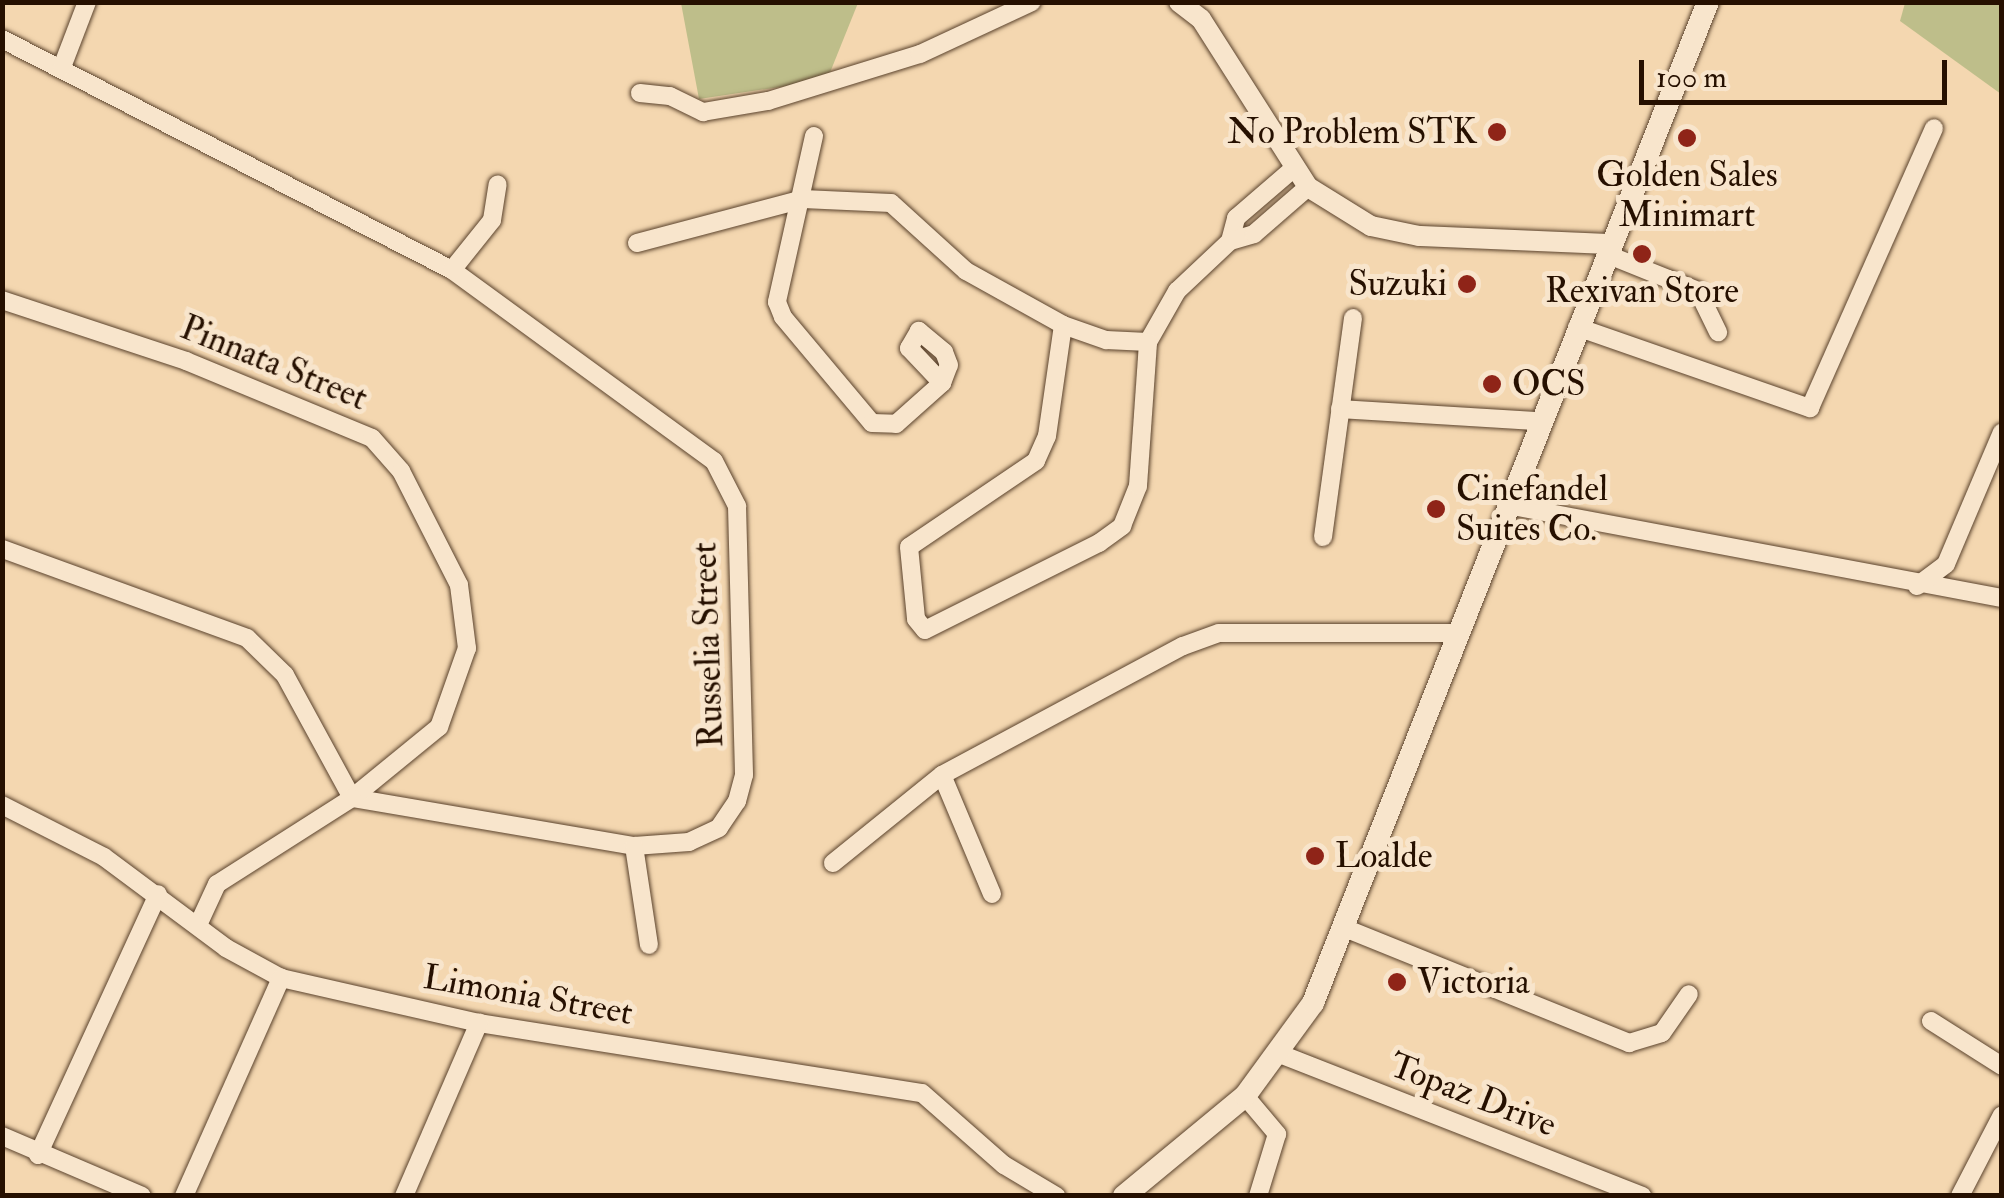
<!DOCTYPE html>
<style>
body{margin:0}
#map{position:relative;width:2004px;height:1198px;overflow:hidden;background:#f4d7b0;font-family:"IM FELL Double Pica",serif}
div>[style]{position:absolute}
.green>*{inset:0;background:#bebe8a}
.roads{filter:drop-shadow(0 0 2px #5a422c) drop-shadow(0 0 2px #5a422c)}
.minor>*{height:18px;margin:-9px;padding:0 9px;transform-origin:9px;border-radius:9px;background:#f8e5cc}
.tertiary>*{height:20px;margin:-10px;padding:0 10px;transform-origin:10px;border-radius:10px;background:#f8e5cc}
.secondary>*{height:22px;margin:-11px;padding:0 11px;transform-origin:11px;border-radius:11px;background:#f8e5cc}
.dots>*{width:28px;height:28px;translate:-50% -50%;box-sizing:border-box;border:5px solid #f8e5cc;border-radius:50%}
span{translate:-50% -50%;white-space:nowrap;text-align:center;line-height:1.15;-webkit-text-stroke:10px #f8e5cc;paint-order:stroke}
.poi-label{font-size:35px;color:#261000}
.right{translate:-100% -50%;text-align:right}
.left{translate:0 -50%;text-align:left}
.street-label{font-size:35px;color:#261000}
.frame{position:absolute;inset:0;border:5px solid #261000;pointer-events:none}
.scale{position:absolute;left:1639px;top:60px;width:308px;height:45px;box-sizing:border-box;border:5px solid #261000;border-top:0;padding-left:12px;font-size:30px;line-height:35px;white-space:nowrap;color:#261000;-webkit-text-stroke:8px #f8e5cc;paint-order:stroke}
</style>
<div id="map">
<div class="green">
<i style="clip-path:polygon(681px 3px,858px 3px,827px 80px,699px 99px)"></i>
<i style="clip-path:polygon(1905px 3px,2001px 3px,2001px 94px,1900px 21px)"></i>
</div>
<div class="roads">
<div class="minor">
<i style="left:2px;top:39px;width:506px;rotate:27.17deg"></i>
<i style="left:452px;top:270px;width:324px;rotate:36.1deg"></i>
<i style="left:714px;top:461px;width:51px;rotate:62.9deg"></i>
<i style="left:737px;top:506px;width:269px;rotate:88.5deg"></i>
<i style="left:744px;top:775px;width:27px;rotate:105deg"></i>
<i style="left:737px;top:801px;width:32px;rotate:124deg"></i>
<i style="left:719px;top:828px;width:33px;rotate:155deg"></i>
<i style="left:689px;top:842px;width:55px;rotate:175.8deg"></i>
<i style="left:634px;top:846px;width:286px;rotate:-170.3deg"></i>
<i style="left:352px;top:798px;width:140px;rotate:-118.6deg"></i>
<i style="left:285px;top:675px;width:53px;rotate:-135.8deg"></i>
<i style="left:247px;top:638px;width:261px;rotate:-160deg"></i>
<i style="left:62px;top:67px;width:70px;rotate:-69deg"></i>
<i style="left:640px;top:93px;width:30px;rotate:6deg"></i>
<i style="left:670px;top:96px;width:37px;rotate:26deg"></i>
<i style="left:703px;top:112px;width:66px;rotate:-9.6deg"></i>
<i style="left:768px;top:101px;width:159px;rotate:-17.2deg"></i>
<i style="left:920px;top:54px;width:123px;rotate:-24.9deg"></i>
<i style="left:814px;top:136px;width:170px;rotate:102.6deg"></i>
<i style="left:777px;top:302px;width:16px;rotate:68deg"></i>
<i style="left:783px;top:317px;width:138px;rotate:50deg"></i>
<i style="left:872px;top:423px;width:24px;rotate:2deg"></i>
<i style="left:896px;top:424px;width:62px;rotate:-41.7deg"></i>
<i style="left:942px;top:383px;width:19px;rotate:-69deg"></i>
<i style="left:949px;top:365px;width:14px;rotate:-111deg"></i>
<i style="left:944px;top:352px;width:33px;rotate:-140deg"></i>
<i style="left:919px;top:331px;width:20px;rotate:120deg"></i>
<i style="left:909px;top:348px;width:48px;rotate:46.7deg"></i>
<i style="left:1230px;top:241px;width:24px;rotate:-75deg"></i>
<i style="left:1236px;top:218px;width:75px;rotate:-40.7deg"></i>
<i style="left:637px;top:243px;width:172px;rotate:-14.8deg"></i>
<i style="left:803px;top:199px;width:88px;rotate:2.6deg"></i>
<i style="left:891px;top:203px;width:101px;rotate:42.2deg"></i>
<i style="left:966px;top:271px;width:111px;rotate:29.1deg"></i>
<i style="left:1063px;top:325px;width:46px;rotate:19.2deg"></i>
<i style="left:1106px;top:340px;width:42px;rotate:2.7deg"></i>
<i style="left:1148px;top:342px;width:59px;rotate:-60.4deg"></i>
<i style="left:1177px;top:291px;width:73px;rotate:-43.3deg"></i>
<i style="left:1230px;top:241px;width:25px;rotate:-16deg"></i>
<i style="left:1254px;top:234px;width:72px;rotate:-41deg"></i>
<i style="left:1606px;top:254px;width:99px;rotate:21.9deg"></i>
<i style="left:1698px;top:291px;width:46px;rotate:64deg"></i>
<i style="left:452px;top:270px;width:64px;rotate:-51.3deg"></i>
<i style="left:492px;top:220px;width:36px;rotate:-81deg"></i>
<i style="left:2px;top:300px;width:194px;rotate:18.3deg"></i>
<i style="left:186px;top:361px;width:201px;rotate:22.5deg"></i>
<i style="left:372px;top:438px;width:44px;rotate:48.7deg"></i>
<i style="left:401px;top:471px;width:128px;rotate:63deg"></i>
<i style="left:459px;top:585px;width:64px;rotate:82.8deg"></i>
<i style="left:467px;top:648px;width:84px;rotate:109.5deg"></i>
<i style="left:439px;top:727px;width:112px;rotate:140.8deg"></i>
<i style="left:352px;top:798px;width:160px;rotate:147.5deg"></i>
<i style="left:217px;top:884px;width:43px;rotate:114.8deg"></i>
<i style="left:1063px;top:325px;width:112px;rotate:98.2deg"></i>
<i style="left:1047px;top:436px;width:27px;rotate:114deg"></i>
<i style="left:1036px;top:461px;width:153px;rotate:145.9deg"></i>
<i style="left:909px;top:547px;width:72px;rotate:84.4deg"></i>
<i style="left:916px;top:619px;width:14px;rotate:51deg"></i>
<i style="left:925px;top:630px;width:195px;rotate:-26.6deg"></i>
<i style="left:1099px;top:543px;width:29px;rotate:-36deg"></i>
<i style="left:1122px;top:526px;width:43px;rotate:-68.2deg"></i>
<i style="left:1138px;top:486px;width:144px;rotate:-86deg"></i>
<i style="left:1577px;top:327px;width:247px;rotate:19.2deg"></i>
<i style="left:1810px;top:408px;width:306px;rotate:-66.1deg"></i>
<i style="left:1340px;top:409px;width:199px;rotate:3.5deg"></i>
<i style="left:1507px;top:505px;width:504px;rotate:10.64deg"></i>
<i style="left:1323px;top:537px;width:221px;rotate:-82.2deg"></i>
<i style="left:1917px;top:586px;width:36px;rotate:-37deg"></i>
<i style="left:1946px;top:564px;width:143px;rotate:-67deg"></i>
<i style="left:942px;top:775px;width:129px;rotate:67.2deg"></i>
<i style="left:2px;top:805px;width:114px;rotate:27deg"></i>
<i style="left:104px;top:857px;width:152px;rotate:36.7deg"></i>
<i style="left:226px;top:948px;width:63px;rotate:28.6deg"></i>
<i style="left:281px;top:978px;width:203px;rotate:12.8deg"></i>
<i style="left:479px;top:1023px;width:448px;rotate:9deg"></i>
<i style="left:922px;top:1093px;width:109px;rotate:41.3deg"></i>
<i style="left:1004px;top:1165px;width:61px;rotate:30.8deg"></i>
<i style="left:634px;top:846px;width:100px;rotate:81.4deg"></i>
<i style="left:833px;top:863px;width:140px;rotate:-38.9deg"></i>
<i style="left:942px;top:775px;width:273px;rotate:-28.2deg"></i>
<i style="left:1183px;top:646px;width:38px;rotate:-20deg"></i>
<i style="left:1219px;top:633px;width:237px"></i>
<i style="left:1342px;top:927px;width:310px;rotate:22deg"></i>
<i style="left:1629px;top:1043px;width:34px;rotate:-17deg"></i>
<i style="left:1662px;top:1033px;width:47px;rotate:-55.3deg"></i>
<i style="left:1931px;top:1021px;width:84px;rotate:32.4deg"></i>
<i style="left:1280px;top:1054px;width:389px;rotate:21.4deg"></i>
<i style="left:1245px;top:1096px;width:50px;rotate:49.9deg"></i>
<i style="left:1277px;top:1134px;width:65px;rotate:107deg"></i>
<i style="left:2px;top:1136px;width:152px;rotate:23.2deg"></i>
<i style="left:38px;top:1155px;width:287px;rotate:-65.3deg"></i>
<i style="left:184px;top:1196px;width:239px;rotate:-66deg"></i>
<i style="left:404px;top:1196px;width:189px;rotate:-66.6deg"></i>
<i style="left:1960px;top:1196px;width:91px;rotate:-62.6deg"></i>
</div>
<div class="tertiary">
<i style="left:1179px;top:2px;width:28px;rotate:38deg"></i>
<i style="left:1201px;top:19px;width:199px;rotate:57.5deg"></i>
<i style="left:1308px;top:187px;width:74px;rotate:31.8deg"></i>
<i style="left:1371px;top:226px;width:49px;rotate:11.8deg"></i>
<i style="left:1419px;top:236px;width:191px;rotate:2.4deg"></i>
</div>
<div class="secondary">
<i style="left:1124px;top:1196px;width:157px;rotate:-39.6deg"></i>
<i style="left:1245px;top:1096px;width:115px;rotate:-53.8deg"></i>
<i style="left:1313px;top:1003px;width:1076px;rotate:-68.47deg"></i>
</div>
</div>
<div class="dots">
<i style="left:1497px;top:132px;background:#8f2418"></i>
<i style="left:1687px;top:138px;background:#8f2418"></i>
<i style="left:1642px;top:254px;background:#8f2418"></i>
<i style="left:1467px;top:284px;background:#8f2418"></i>
<i style="left:1492px;top:384px;background:#8f2418"></i>
<i style="left:1436px;top:509px;background:#8f2418"></i>
<i style="left:1315px;top:856px;background:#8f2418"></i>
<i style="left:1397px;top:982px;background:#8f2418"></i>
</div>
<div class="poi-label">
<span class="right" style="left:1477px;top:132px">No Problem STK</span>
<span style="left:1687px;top:195px">Golden Sales<br>Minimart</span>
<span class="right" style="left:1447px;top:284px">Suzuki</span>
<span style="left:1642px;top:291px">Rexivan Store</span>
<span class="left" style="left:1512px;top:384px">OCS</span>
<span class="left" style="left:1456px;top:509px">Cinefandel<br>Suites Co.</span>
<span class="left" style="left:1335px;top:856px">Loalde</span>
<span class="left" style="left:1417px;top:982px">Victoria</span>
</div>
<div class="street-label">
<span style="left:274px;top:363px;rotate:22deg">Pinnata Street</span>
<span style="left:708px;top:645px;rotate:-92deg">Russelia Street</span>
<span style="left:528px;top:995px;rotate:10deg">Limonia Street</span>
<span style="left:1473px;top:1095px;rotate:21deg">Topaz Drive</span>
</div>
<div class="frame"></div>
<div class="scale">100 m</div>
</div>
